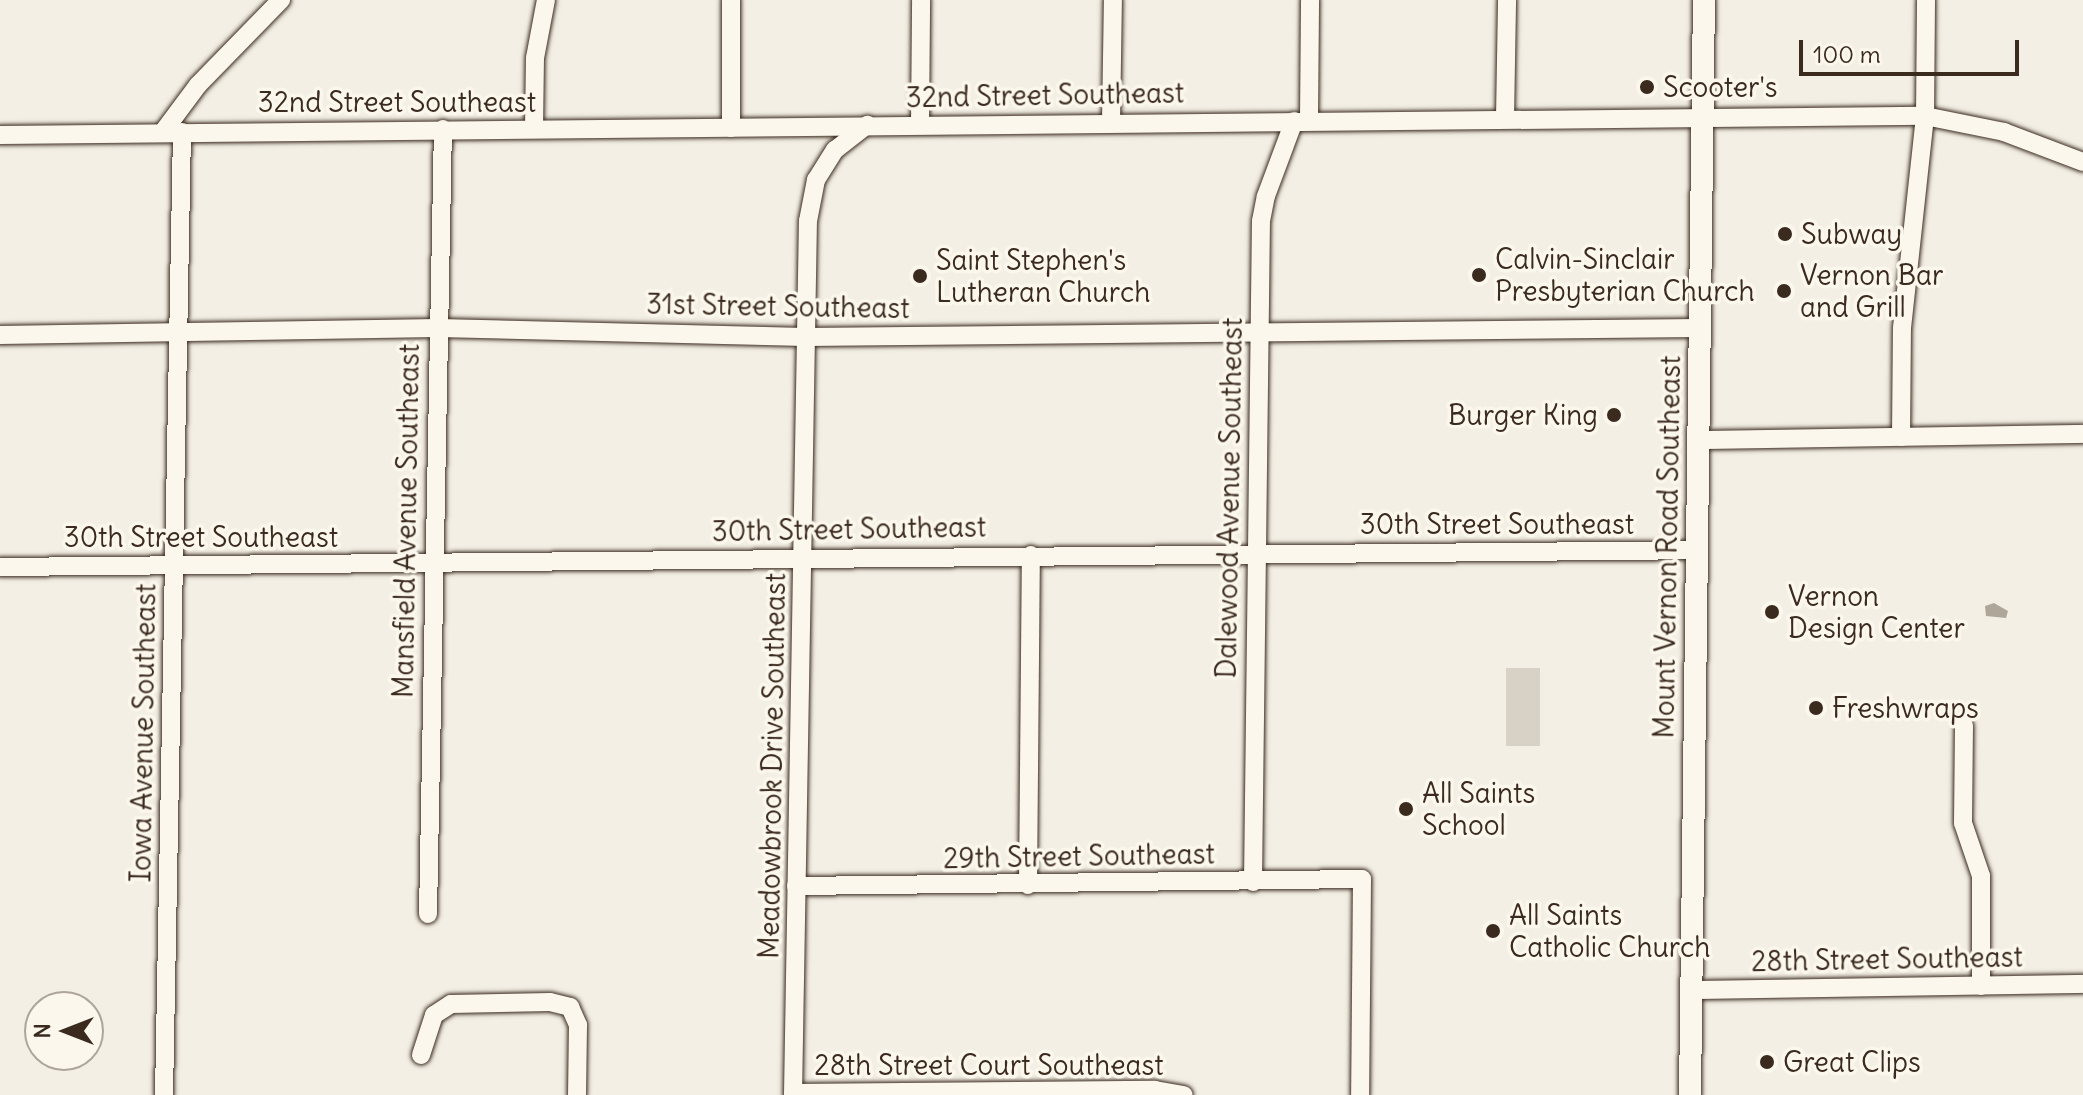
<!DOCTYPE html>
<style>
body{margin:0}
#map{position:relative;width:2083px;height:1095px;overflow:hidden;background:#f3efe4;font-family:Delius,sans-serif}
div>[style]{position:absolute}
.green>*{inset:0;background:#d8d1c6;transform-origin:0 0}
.water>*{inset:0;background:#afa69a}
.roads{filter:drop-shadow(0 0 2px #3b2a1e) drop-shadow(0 0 2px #3b2a1e)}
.minor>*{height:18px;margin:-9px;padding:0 9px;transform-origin:9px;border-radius:9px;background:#fbf7ec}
.major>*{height:22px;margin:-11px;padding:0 11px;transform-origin:11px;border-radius:11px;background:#fbf7ec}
.dots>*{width:22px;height:22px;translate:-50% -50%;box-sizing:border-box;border:4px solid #fbf7ec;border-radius:50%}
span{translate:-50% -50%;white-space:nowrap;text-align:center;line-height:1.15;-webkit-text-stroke:7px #fbf7ec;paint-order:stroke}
.poi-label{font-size:28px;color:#3b2a1e}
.left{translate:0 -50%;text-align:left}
.right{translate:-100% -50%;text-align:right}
.street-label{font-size:28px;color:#3b2a1e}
.north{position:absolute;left:24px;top:991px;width:80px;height:80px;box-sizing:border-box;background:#fbf7ec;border:2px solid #aea59a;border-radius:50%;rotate:270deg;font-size:22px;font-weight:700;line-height:32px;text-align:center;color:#3b2a1e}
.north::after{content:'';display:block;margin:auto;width:28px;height:36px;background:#3b2a1e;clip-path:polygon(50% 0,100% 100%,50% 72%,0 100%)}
.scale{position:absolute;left:1799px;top:40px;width:220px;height:36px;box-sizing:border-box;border:4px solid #3b2a1e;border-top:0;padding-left:10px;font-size:24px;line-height:28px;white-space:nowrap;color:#3b2a1e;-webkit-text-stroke:6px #fbf7ec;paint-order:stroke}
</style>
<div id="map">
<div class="green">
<i style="left:1506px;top:668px;width:34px;height:78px"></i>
</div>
<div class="water">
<i style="clip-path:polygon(1994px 603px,2008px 611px,2006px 618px,1986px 616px,1985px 606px)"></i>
</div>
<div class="roads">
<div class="minor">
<i style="left:1505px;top:118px;width:118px;rotate:-89deg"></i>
<i style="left:1309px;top:120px;width:120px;rotate:-89.5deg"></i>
<i style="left:1111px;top:122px;width:122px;rotate:-89.1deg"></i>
<i style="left:920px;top:125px;width:125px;rotate:-89.5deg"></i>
<i style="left:534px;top:128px;width:70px;rotate:-89.2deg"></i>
<i style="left:535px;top:58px;width:59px;rotate:-79.3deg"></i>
<i style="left:731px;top:128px;width:128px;rotate:-90deg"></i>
<i style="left:163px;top:132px;width:59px;rotate:-53.3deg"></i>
<i style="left:198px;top:85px;width:119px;rotate:-45.7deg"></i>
<i style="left:0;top:135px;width:1925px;rotate:-0.57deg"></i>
<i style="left:1925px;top:116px;width:81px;rotate:11.4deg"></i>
<i style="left:2004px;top:132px;width:85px;rotate:20.8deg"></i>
<i style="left:0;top:335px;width:438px;rotate:-0.9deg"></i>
<i style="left:438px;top:328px;width:367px;rotate:1.4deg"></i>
<i style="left:805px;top:337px;width:895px;rotate:-0.58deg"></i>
<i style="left:1901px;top:437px;width:109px;rotate:-89.5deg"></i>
<i style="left:1902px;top:328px;width:213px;rotate:-83.8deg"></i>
<i style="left:1925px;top:116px;width:116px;rotate:-89.5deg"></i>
<i style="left:1699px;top:440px;width:384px;rotate:-0.9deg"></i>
<i style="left:0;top:567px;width:1698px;rotate:-0.57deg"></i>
<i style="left:1964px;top:726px;width:97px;rotate:90.6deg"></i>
<i style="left:1963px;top:823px;width:56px;rotate:71.2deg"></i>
<i style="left:1981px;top:876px;width:110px;rotate:90deg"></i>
<i style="left:1253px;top:882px;width:661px;rotate:-89.31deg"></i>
<i style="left:1261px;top:221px;width:25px;rotate:-79deg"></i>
<i style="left:1266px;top:196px;width:80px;rotate:-69.5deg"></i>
<i style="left:1028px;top:885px;width:330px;rotate:-89.5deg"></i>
<i style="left:796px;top:886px;width:566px;rotate:-0.71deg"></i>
<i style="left:1362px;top:879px;width:216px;rotate:90.5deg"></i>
<i style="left:428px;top:914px;width:785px;rotate:-88.91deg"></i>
<i style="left:1691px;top:990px;width:392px;rotate:-0.9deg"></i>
<i style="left:421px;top:1055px;width:42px;rotate:-72deg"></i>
<i style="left:434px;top:1015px;width:20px;rotate:-33deg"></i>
<i style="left:451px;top:1004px;width:99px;rotate:-1.2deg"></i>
<i style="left:550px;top:1002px;width:21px;rotate:14deg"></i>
<i style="left:570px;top:1007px;width:20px;rotate:66deg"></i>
<i style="left:578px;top:1025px;width:70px;rotate:90.8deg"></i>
<i style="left:793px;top:1093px;width:362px;rotate:-0.5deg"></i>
<i style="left:1155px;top:1090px;width:29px;rotate:10deg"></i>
<i style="left:164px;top:1095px;width:963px;rotate:-88.93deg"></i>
<i style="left:793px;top:1095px;width:874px;rotate:-89.02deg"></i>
<i style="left:808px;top:221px;width:42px;rotate:-79deg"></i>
<i style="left:816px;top:180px;width:36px;rotate:-58deg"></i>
<i style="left:835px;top:150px;width:41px;rotate:-38deg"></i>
</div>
<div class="major">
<i style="left:1690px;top:1095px;width:1095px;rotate:-89.27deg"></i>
</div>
</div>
<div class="dots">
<i style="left:1647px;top:87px;background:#3b2a1e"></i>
<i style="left:1785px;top:234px;background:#3b2a1e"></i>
<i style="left:1479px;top:275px;background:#3b2a1e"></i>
<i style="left:920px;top:276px;background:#3b2a1e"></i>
<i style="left:1784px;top:291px;background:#3b2a1e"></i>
<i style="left:1614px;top:415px;background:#3b2a1e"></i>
<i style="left:1772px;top:612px;background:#3b2a1e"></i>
<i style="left:1816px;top:708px;background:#3b2a1e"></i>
<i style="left:1406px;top:809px;background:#3b2a1e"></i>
<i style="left:1493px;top:931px;background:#3b2a1e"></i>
<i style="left:1767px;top:1062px;background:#3b2a1e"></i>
</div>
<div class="poi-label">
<span class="left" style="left:1663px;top:87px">Scooter's</span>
<span class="left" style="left:1801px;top:234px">Subway</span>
<span class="left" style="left:1495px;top:275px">Calvin-Sinclair<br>Presbyterian Church</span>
<span class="left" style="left:936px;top:276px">Saint Stephen's<br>Lutheran Church</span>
<span class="left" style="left:1800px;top:291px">Vernon Bar<br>and Grill</span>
<span class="right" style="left:1598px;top:415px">Burger King</span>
<span class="left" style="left:1788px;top:612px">Vernon<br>Design Center</span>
<span class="left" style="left:1832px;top:708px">Freshwraps</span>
<span class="left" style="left:1422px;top:809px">All Saints<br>School</span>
<span class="left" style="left:1509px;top:931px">All Saints<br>Catholic Church</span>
<span class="left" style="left:1783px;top:1062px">Great Clips</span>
</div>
<div class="street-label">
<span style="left:1045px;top:95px;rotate:-1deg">32nd Street Southeast</span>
<span style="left:397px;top:102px">32nd Street Southeast</span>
<span style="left:778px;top:306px;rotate:1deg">31st Street Southeast</span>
<span style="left:1229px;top:498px;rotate:-89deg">Dalewood Avenue Southeast</span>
<span style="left:406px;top:521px;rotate:-89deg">Mansfield Avenue Southeast</span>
<span style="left:1497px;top:524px">30th Street Southeast</span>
<span style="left:849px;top:529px;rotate:-1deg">30th Street Southeast</span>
<span style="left:201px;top:537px">30th Street Southeast</span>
<span style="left:1667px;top:547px;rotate:-89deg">Mount Vernon Road Southeast</span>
<span style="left:143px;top:733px;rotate:-89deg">Iowa Avenue Southeast</span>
<span style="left:772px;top:766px;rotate:-89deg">Meadowbrook Drive Southeast</span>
<span style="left:1079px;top:856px;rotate:-1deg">29th Street Southeast</span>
<span style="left:1887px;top:959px;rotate:-1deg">28th Street Southeast</span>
<span style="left:989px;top:1065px">28th Street Court Southeast</span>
</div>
<div class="north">N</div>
<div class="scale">100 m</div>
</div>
